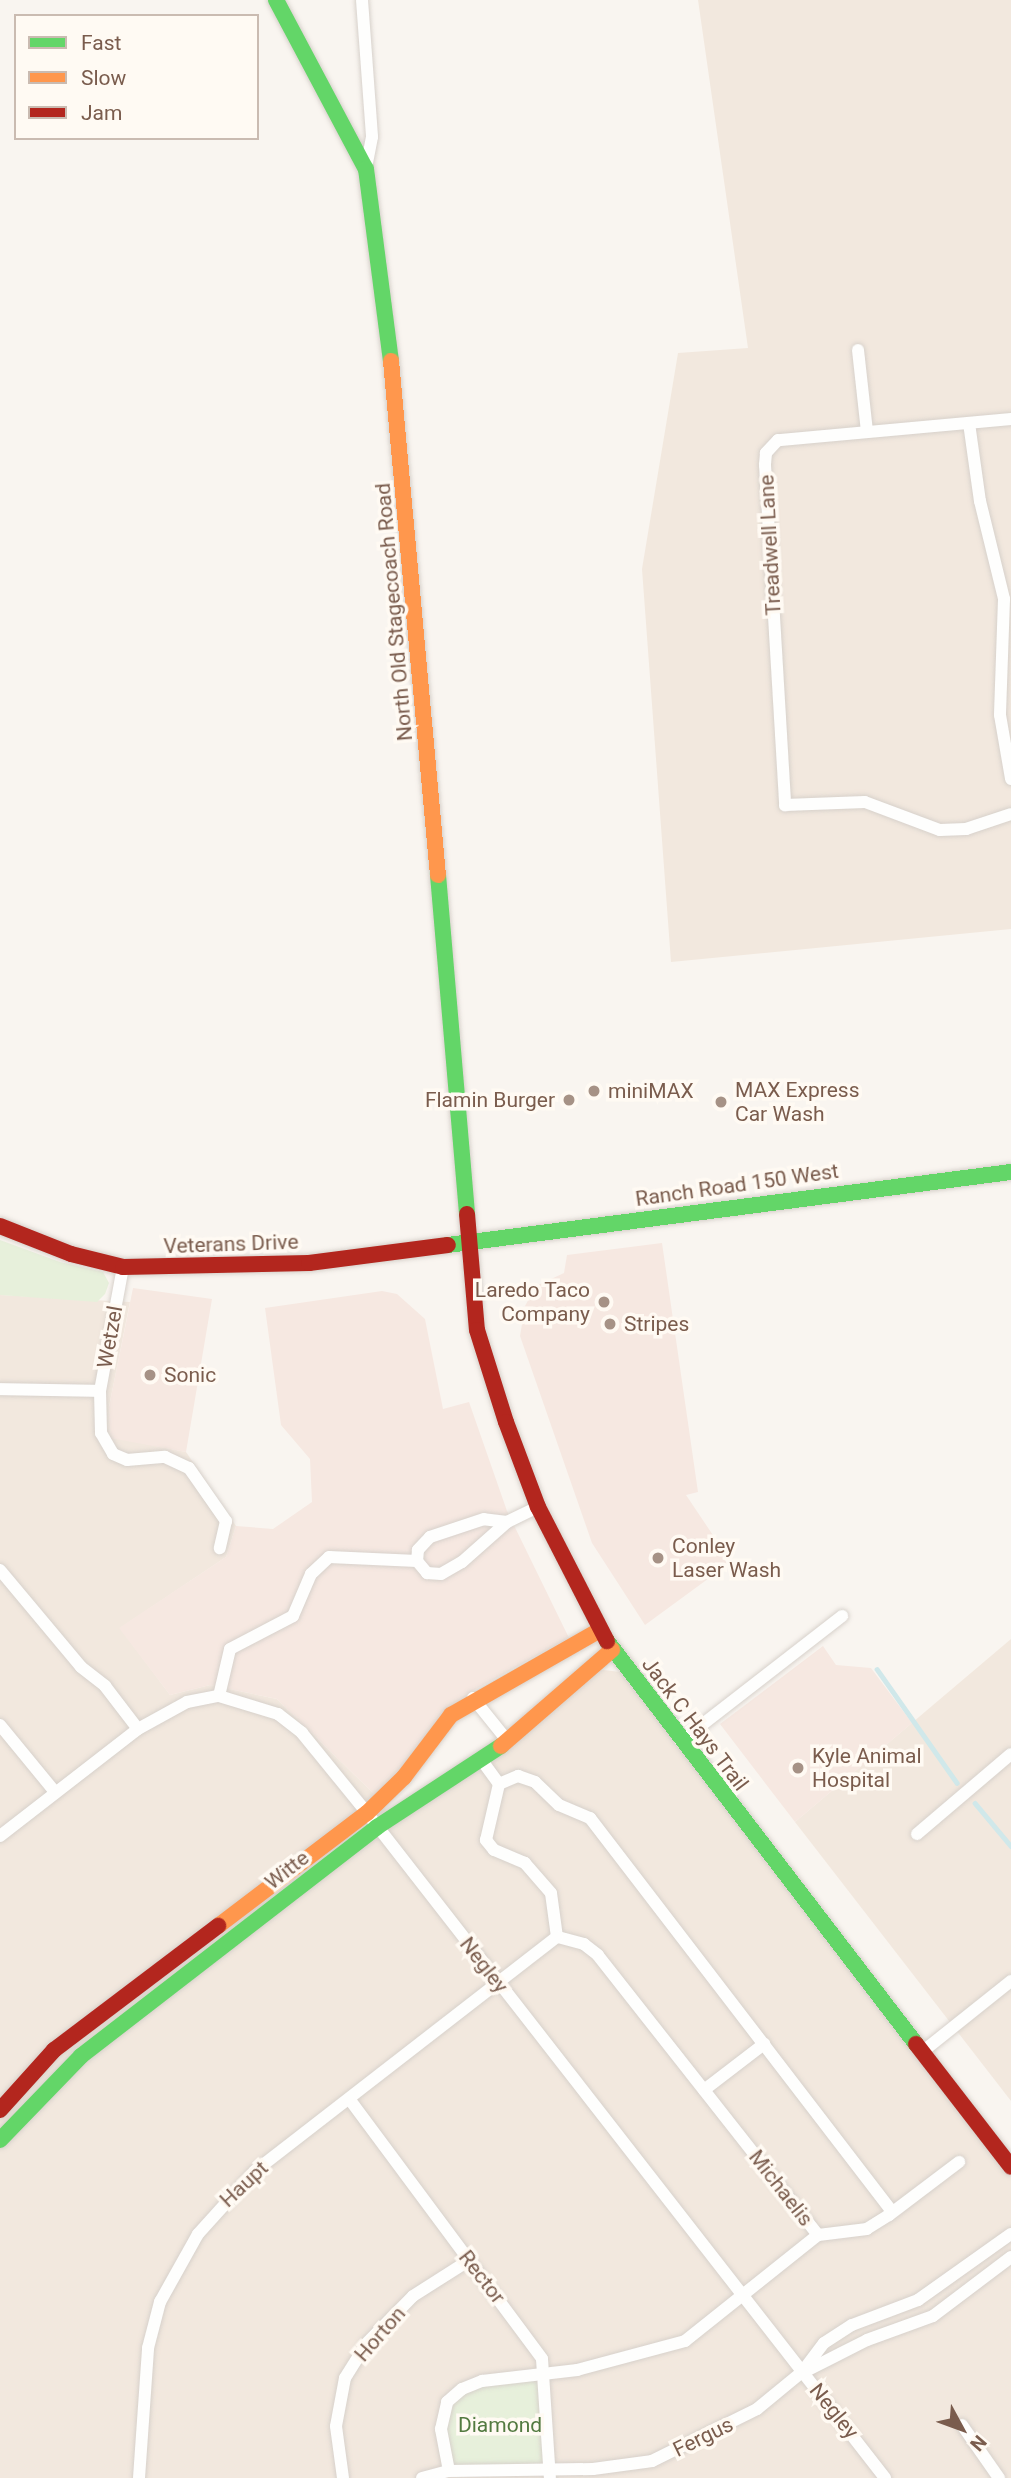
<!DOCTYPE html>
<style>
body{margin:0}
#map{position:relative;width:1011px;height:2478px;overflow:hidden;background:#f9f5f0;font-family:Roboto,sans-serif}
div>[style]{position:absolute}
.residential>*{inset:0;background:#f2e8de}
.commercial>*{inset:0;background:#f6e8e1}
.green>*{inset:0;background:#e7f0db}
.stream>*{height:4.5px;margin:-2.25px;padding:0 2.25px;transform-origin:2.25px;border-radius:2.25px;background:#d0e8ea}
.roads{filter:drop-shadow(0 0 2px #d7d1cb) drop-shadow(0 0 2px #d7d1cb)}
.street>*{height:12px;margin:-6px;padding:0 6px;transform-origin:6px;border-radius:6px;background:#fefefd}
.fast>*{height:16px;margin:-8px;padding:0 8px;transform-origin:8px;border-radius:8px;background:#63d668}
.slow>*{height:16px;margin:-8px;padding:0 8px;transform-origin:8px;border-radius:8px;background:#ff974d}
.jam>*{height:16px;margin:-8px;padding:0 8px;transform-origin:8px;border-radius:8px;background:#b3261e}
.dots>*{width:19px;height:19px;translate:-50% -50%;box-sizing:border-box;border:4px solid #fffaf3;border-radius:50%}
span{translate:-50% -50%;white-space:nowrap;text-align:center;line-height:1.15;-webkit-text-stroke:7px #fffaf3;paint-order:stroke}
.street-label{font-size:21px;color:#7a5c4d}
.poi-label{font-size:21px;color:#7a5c4d}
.left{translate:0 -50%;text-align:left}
.right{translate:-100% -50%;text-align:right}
.park-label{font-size:21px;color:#537a41}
.legend{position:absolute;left:14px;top:14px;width:245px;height:126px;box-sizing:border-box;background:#fffaf3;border:2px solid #cabbb1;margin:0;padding:9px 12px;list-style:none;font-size:21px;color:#7a5c4d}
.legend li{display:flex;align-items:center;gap:14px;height:35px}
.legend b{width:35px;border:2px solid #cabbb1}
.north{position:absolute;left:927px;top:2394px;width:70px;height:70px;-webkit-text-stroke:5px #fffaf3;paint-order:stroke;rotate:131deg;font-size:19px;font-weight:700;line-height:28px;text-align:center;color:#7a5c4d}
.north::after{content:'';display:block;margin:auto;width:24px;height:32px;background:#7a5c4d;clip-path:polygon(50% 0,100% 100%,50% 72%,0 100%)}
</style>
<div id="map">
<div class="residential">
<i style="clip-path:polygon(698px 0,1011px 0,1011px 929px,671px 962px,642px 569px,678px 353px,748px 348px)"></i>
<i style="clip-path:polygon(0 1295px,130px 1302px,109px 1407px,111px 1437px,186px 1452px,236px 1526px,226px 1557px,120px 1628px,170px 1695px,210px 1685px,277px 1699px,375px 1795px,396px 1823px,596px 1669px,620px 1672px,1011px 2167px,1011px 2478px,0 2478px)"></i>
<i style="clip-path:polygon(1011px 1639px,1011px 2101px,795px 1822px)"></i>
</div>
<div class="commercial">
<i style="clip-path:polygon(662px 1243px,698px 1492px,686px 1495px,731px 1562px,645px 1625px,592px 1543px,520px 1336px,525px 1306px,536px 1286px,564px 1273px,567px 1255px)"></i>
<i style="clip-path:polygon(133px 1288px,212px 1299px,186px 1452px,110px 1438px,109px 1407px)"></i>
<i style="clip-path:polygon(382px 1291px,397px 1294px,425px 1319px,443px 1409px,469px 1402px,507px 1511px,569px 1638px,472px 1691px,446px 1712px,396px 1777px,375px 1795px,277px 1699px,210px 1685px,170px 1695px,119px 1628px,226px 1557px,236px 1526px,273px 1529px,312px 1502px,310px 1459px,281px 1425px,265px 1308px)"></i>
<i style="clip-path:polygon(823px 1646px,836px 1665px,871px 1668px,912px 1723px,795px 1822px,720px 1724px)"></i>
</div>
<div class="green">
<i style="clip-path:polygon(0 1240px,60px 1262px,103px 1272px,109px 1283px,105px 1294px,97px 1302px,0 1295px)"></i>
<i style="clip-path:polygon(544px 2375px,549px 2470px,450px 2470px,442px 2429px,449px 2403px,463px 2390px)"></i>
</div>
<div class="stream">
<i style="left:877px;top:1669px;width:139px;rotate:54.9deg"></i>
<i style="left:975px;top:1803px;width:56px;rotate:50.1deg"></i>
</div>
<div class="roads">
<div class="street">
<i style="left:362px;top:0;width:137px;rotate:85.8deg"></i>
<i style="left:372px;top:137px;width:33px;rotate:101deg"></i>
<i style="left:858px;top:350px;width:81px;rotate:83.7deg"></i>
<i style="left:1011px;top:419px;width:234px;rotate:174.8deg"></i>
<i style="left:778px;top:440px;width:18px;rotate:133deg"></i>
<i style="left:766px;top:453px;width:12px;rotate:95deg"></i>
<i style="left:765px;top:465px;width:341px;rotate:86.6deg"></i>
<i style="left:785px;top:805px;width:80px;rotate:-2.1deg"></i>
<i style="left:865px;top:802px;width:80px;rotate:20.5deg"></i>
<i style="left:940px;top:830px;width:26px;rotate:-2deg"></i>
<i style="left:966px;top:829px;width:47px;rotate:-18.4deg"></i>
<i style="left:969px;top:423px;width:79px;rotate:82deg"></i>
<i style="left:980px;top:501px;width:101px;rotate:76.2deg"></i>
<i style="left:1004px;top:599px;width:116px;rotate:92deg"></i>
<i style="left:1000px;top:715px;width:65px;rotate:80.2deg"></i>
<i style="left:0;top:1389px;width:100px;rotate:1.1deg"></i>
<i style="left:100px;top:1391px;width:126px;rotate:-79.5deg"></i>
<i style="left:100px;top:1391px;width:42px;rotate:88.6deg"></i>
<i style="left:101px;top:1433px;width:24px;rotate:60deg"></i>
<i style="left:113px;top:1454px;width:15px;rotate:23deg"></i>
<i style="left:127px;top:1460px;width:38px;rotate:-5deg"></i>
<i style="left:165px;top:1457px;width:26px;rotate:25deg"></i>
<i style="left:189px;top:1468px;width:65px;rotate:55.1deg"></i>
<i style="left:226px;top:1521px;width:28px;rotate:103deg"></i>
<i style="left:507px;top:1522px;width:23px;rotate:-173deg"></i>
<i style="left:484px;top:1519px;width:57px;rotate:161.6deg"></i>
<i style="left:430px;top:1537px;width:18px;rotate:133deg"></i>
<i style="left:418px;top:1550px;width:11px;rotate:95deg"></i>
<i style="left:417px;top:1561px;width:16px;rotate:50deg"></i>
<i style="left:427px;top:1573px;width:14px;rotate:4deg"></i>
<i style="left:441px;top:1574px;width:24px;rotate:-30deg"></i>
<i style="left:462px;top:1562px;width:60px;rotate:-41.6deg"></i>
<i style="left:507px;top:1522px;width:34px;rotate:-26deg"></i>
<i style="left:0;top:1570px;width:126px;rotate:50.1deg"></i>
<i style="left:81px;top:1667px;width:31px;rotate:38deg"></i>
<i style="left:105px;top:1686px;width:54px;rotate:52.5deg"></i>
<i style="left:219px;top:1696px;width:48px;rotate:-76.8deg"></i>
<i style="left:230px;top:1649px;width:71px;rotate:-27.6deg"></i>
<i style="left:293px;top:1616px;width:46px;rotate:-66.8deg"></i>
<i style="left:311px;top:1574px;width:25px;rotate:-43deg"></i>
<i style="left:329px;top:1557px;width:88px;rotate:2.6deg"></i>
<i style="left:473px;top:1698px;width:53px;rotate:51.2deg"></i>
<i style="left:0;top:1725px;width:87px;rotate:50.6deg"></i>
<i style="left:681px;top:1741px;width:204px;rotate:-37.8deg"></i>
<i style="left:483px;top:1762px;width:27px;rotate:54deg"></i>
<i style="left:518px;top:1776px;width:18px;rotate:19deg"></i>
<i style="left:535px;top:1782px;width:33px;rotate:44deg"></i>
<i style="left:559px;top:1805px;width:34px;rotate:23deg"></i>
<i style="left:590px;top:1818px;width:494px;rotate:52.5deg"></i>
<i style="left:891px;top:2210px;width:5px;rotate:112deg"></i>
<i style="left:889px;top:2215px;width:26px;rotate:148deg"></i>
<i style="left:867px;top:2229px;width:49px;rotate:173deg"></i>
<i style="left:818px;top:2235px;width:356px;rotate:-128.2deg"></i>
<i style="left:598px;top:1955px;width:18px;rotate:-142deg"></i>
<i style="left:584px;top:1944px;width:28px;rotate:-165deg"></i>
<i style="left:557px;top:1937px;width:44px;rotate:-97.8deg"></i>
<i style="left:551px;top:1893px;width:40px;rotate:-131deg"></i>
<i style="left:525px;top:1863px;width:34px;rotate:-157deg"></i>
<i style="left:494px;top:1850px;width:13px;rotate:-129deg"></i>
<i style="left:486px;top:1840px;width:57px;rotate:-76.9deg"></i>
<i style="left:499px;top:1784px;width:21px;rotate:-23deg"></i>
<i style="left:917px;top:1834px;width:123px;rotate:-40.4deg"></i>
<i style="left:0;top:1836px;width:175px;rotate:-37.8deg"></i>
<i style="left:138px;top:1729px;width:56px;rotate:-28.9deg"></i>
<i style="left:187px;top:1702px;width:33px;rotate:-11deg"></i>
<i style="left:219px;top:1696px;width:62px;rotate:17deg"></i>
<i style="left:278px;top:1714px;width:31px;rotate:38deg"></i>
<i style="left:302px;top:1733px;width:103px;rotate:50.9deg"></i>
<i style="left:367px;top:1813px;width:843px;rotate:52.08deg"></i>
<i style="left:922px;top:2052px;width:114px;rotate:-38.6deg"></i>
<i style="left:704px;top:2090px;width:76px;rotate:-37.5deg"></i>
<i style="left:350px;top:2100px;width:322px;rotate:53.4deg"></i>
<i style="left:542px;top:2359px;width:119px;rotate:86.2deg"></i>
<i style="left:889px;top:2215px;width:88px;rotate:-37.1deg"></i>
<i style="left:806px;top:2371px;width:68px;rotate:-26.9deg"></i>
<i style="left:867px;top:2340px;width:70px;rotate:-20deg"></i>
<i style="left:933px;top:2316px;width:98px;rotate:-37.1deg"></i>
<i style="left:962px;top:2425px;width:65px;rotate:55.1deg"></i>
<i style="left:449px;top:2471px;width:43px;rotate:-100.8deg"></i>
<i style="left:441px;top:2429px;width:28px;rotate:-77deg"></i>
<i style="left:447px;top:2402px;width:20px;rotate:-41deg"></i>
<i style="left:462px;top:2389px;width:22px;rotate:-22deg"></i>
<i style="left:482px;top:2381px;width:96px;rotate:-6.6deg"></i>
<i style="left:577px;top:2370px;width:112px;rotate:-15deg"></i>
<i style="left:685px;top:2341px;width:170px;rotate:-38.6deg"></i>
<i style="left:139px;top:2478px;width:130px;rotate:-86deg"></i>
<i style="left:148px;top:2348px;width:48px;rotate:-75.4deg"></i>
<i style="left:160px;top:2302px;width:78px;rotate:-60.8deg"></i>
<i style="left:198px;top:2234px;width:85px;rotate:-47.9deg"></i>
<i style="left:255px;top:2171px;width:382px;rotate:-37.8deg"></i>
<i style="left:343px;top:2478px;width:52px;rotate:-97.7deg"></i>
<i style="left:336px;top:2426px;width:49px;rotate:-79.4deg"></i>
<i style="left:345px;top:2378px;width:40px;rotate:-58deg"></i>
<i style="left:366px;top:2344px;width:67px;rotate:-45.6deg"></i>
<i style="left:413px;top:2296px;width:65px;rotate:-32.5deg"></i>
<i style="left:422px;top:2478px;width:28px;rotate:-15deg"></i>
<i style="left:449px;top:2471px;width:144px;rotate:-0.8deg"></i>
<i style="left:593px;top:2469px;width:60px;rotate:-7.7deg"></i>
<i style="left:652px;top:2461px;width:117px;rotate:-26.3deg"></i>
<i style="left:757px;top:2409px;width:58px;rotate:-39.4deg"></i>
<i style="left:802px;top:2372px;width:36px;rotate:-53deg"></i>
<i style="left:824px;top:2343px;width:33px;rotate:-33deg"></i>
<i style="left:852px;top:2325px;width:71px;rotate:-20.7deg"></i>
<i style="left:918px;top:2300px;width:114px;rotate:-35.4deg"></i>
</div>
<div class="fast">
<i style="left:276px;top:0;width:191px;rotate:62deg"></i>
<i style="left:366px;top:169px;width:194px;rotate:82.6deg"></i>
<i style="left:438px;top:875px;width:340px;rotate:85.1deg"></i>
<i style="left:448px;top:1245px;width:568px;rotate:-7.39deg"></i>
<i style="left:607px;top:1641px;width:508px;rotate:52.52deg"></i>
<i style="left:0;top:2140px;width:117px;rotate:-46deg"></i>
<i style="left:81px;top:2056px;width:374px;rotate:-37.7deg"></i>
<i style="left:377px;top:1827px;width:148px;rotate:-33.2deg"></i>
</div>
<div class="slow">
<i style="left:391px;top:361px;width:516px;rotate:84.78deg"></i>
<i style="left:501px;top:1746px;width:147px;rotate:-40.9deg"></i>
<i style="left:218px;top:1926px;width:187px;rotate:-37.2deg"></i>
<i style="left:367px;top:1813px;width:52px;rotate:-44.2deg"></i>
<i style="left:404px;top:1777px;width:78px;rotate:-52.8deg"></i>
<i style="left:451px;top:1715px;width:172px;rotate:-29.7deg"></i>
</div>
<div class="jam">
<i style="left:467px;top:1214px;width:116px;rotate:85.1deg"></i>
<i style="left:477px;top:1330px;width:96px;rotate:72.5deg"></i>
<i style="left:506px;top:1422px;width:91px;rotate:69.4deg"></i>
<i style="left:538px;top:1507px;width:151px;rotate:62.8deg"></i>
<i style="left:0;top:1226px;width:76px;rotate:21.5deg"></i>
<i style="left:71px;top:1254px;width:54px;rotate:14deg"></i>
<i style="left:123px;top:1267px;width:186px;rotate:-1.2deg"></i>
<i style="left:309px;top:1263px;width:140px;rotate:-7.4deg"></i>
<i style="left:916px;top:2044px;width:155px;rotate:52.3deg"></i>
<i style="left:0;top:2110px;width:81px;rotate:-48deg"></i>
<i style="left:54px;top:2050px;width:206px;rotate:-37.1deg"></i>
</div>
</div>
<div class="dots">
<i style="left:594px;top:1091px;background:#a69286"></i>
<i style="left:569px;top:1100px;background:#a69286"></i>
<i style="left:721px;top:1102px;background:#a69286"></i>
<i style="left:604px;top:1302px;background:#a69286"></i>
<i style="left:610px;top:1324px;background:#a69286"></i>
<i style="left:150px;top:1375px;background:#a69286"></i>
<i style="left:658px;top:1558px;background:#a69286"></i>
<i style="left:798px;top:1768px;background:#a69286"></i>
</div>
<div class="street-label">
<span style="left:770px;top:545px;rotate:-93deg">Treadwell Lane</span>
<span style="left:394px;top:612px;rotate:-95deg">North Old Stagecoach Road</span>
<span style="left:737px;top:1185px;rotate:-8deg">Ranch Road 150 West</span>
<span style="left:231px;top:1244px;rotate:-2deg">Veterans Drive</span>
<span style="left:110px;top:1337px;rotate:-80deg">Wetzel</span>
<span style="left:695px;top:1724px;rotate:53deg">Jack C Hays Trail</span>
<span style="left:287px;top:1870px;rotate:-38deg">Witte</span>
<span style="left:484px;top:1965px;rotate:52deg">Negley</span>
<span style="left:244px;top:2184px;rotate:-43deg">Haupt</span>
<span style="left:781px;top:2188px;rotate:52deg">Michaelis</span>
<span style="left:482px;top:2277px;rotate:52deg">Rector</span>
<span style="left:380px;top:2334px;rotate:-49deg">Horton</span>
<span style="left:834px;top:2411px;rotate:51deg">Negley</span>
<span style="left:703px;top:2437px;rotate:-26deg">Fergus</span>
</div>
<div class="poi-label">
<span class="left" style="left:735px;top:1102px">MAX Express<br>Car Wash</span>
<span class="left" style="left:608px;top:1091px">miniMAX</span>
<span class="right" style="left:555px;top:1100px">Flamin Burger</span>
<span class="right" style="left:590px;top:1302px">Laredo Taco<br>Company</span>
<span class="left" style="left:624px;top:1324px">Stripes</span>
<span class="left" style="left:164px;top:1375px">Sonic</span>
<span class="left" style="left:672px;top:1558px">Conley<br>Laser Wash</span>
<span class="left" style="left:812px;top:1768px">Kyle Animal<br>Hospital</span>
</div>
<div class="park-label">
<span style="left:500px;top:2425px">Diamond</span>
</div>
<ul class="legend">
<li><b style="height:9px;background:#63d668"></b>Fast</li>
<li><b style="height:9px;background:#ff974d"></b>Slow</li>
<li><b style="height:9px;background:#b3261e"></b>Jam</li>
</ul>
<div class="north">N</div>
</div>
